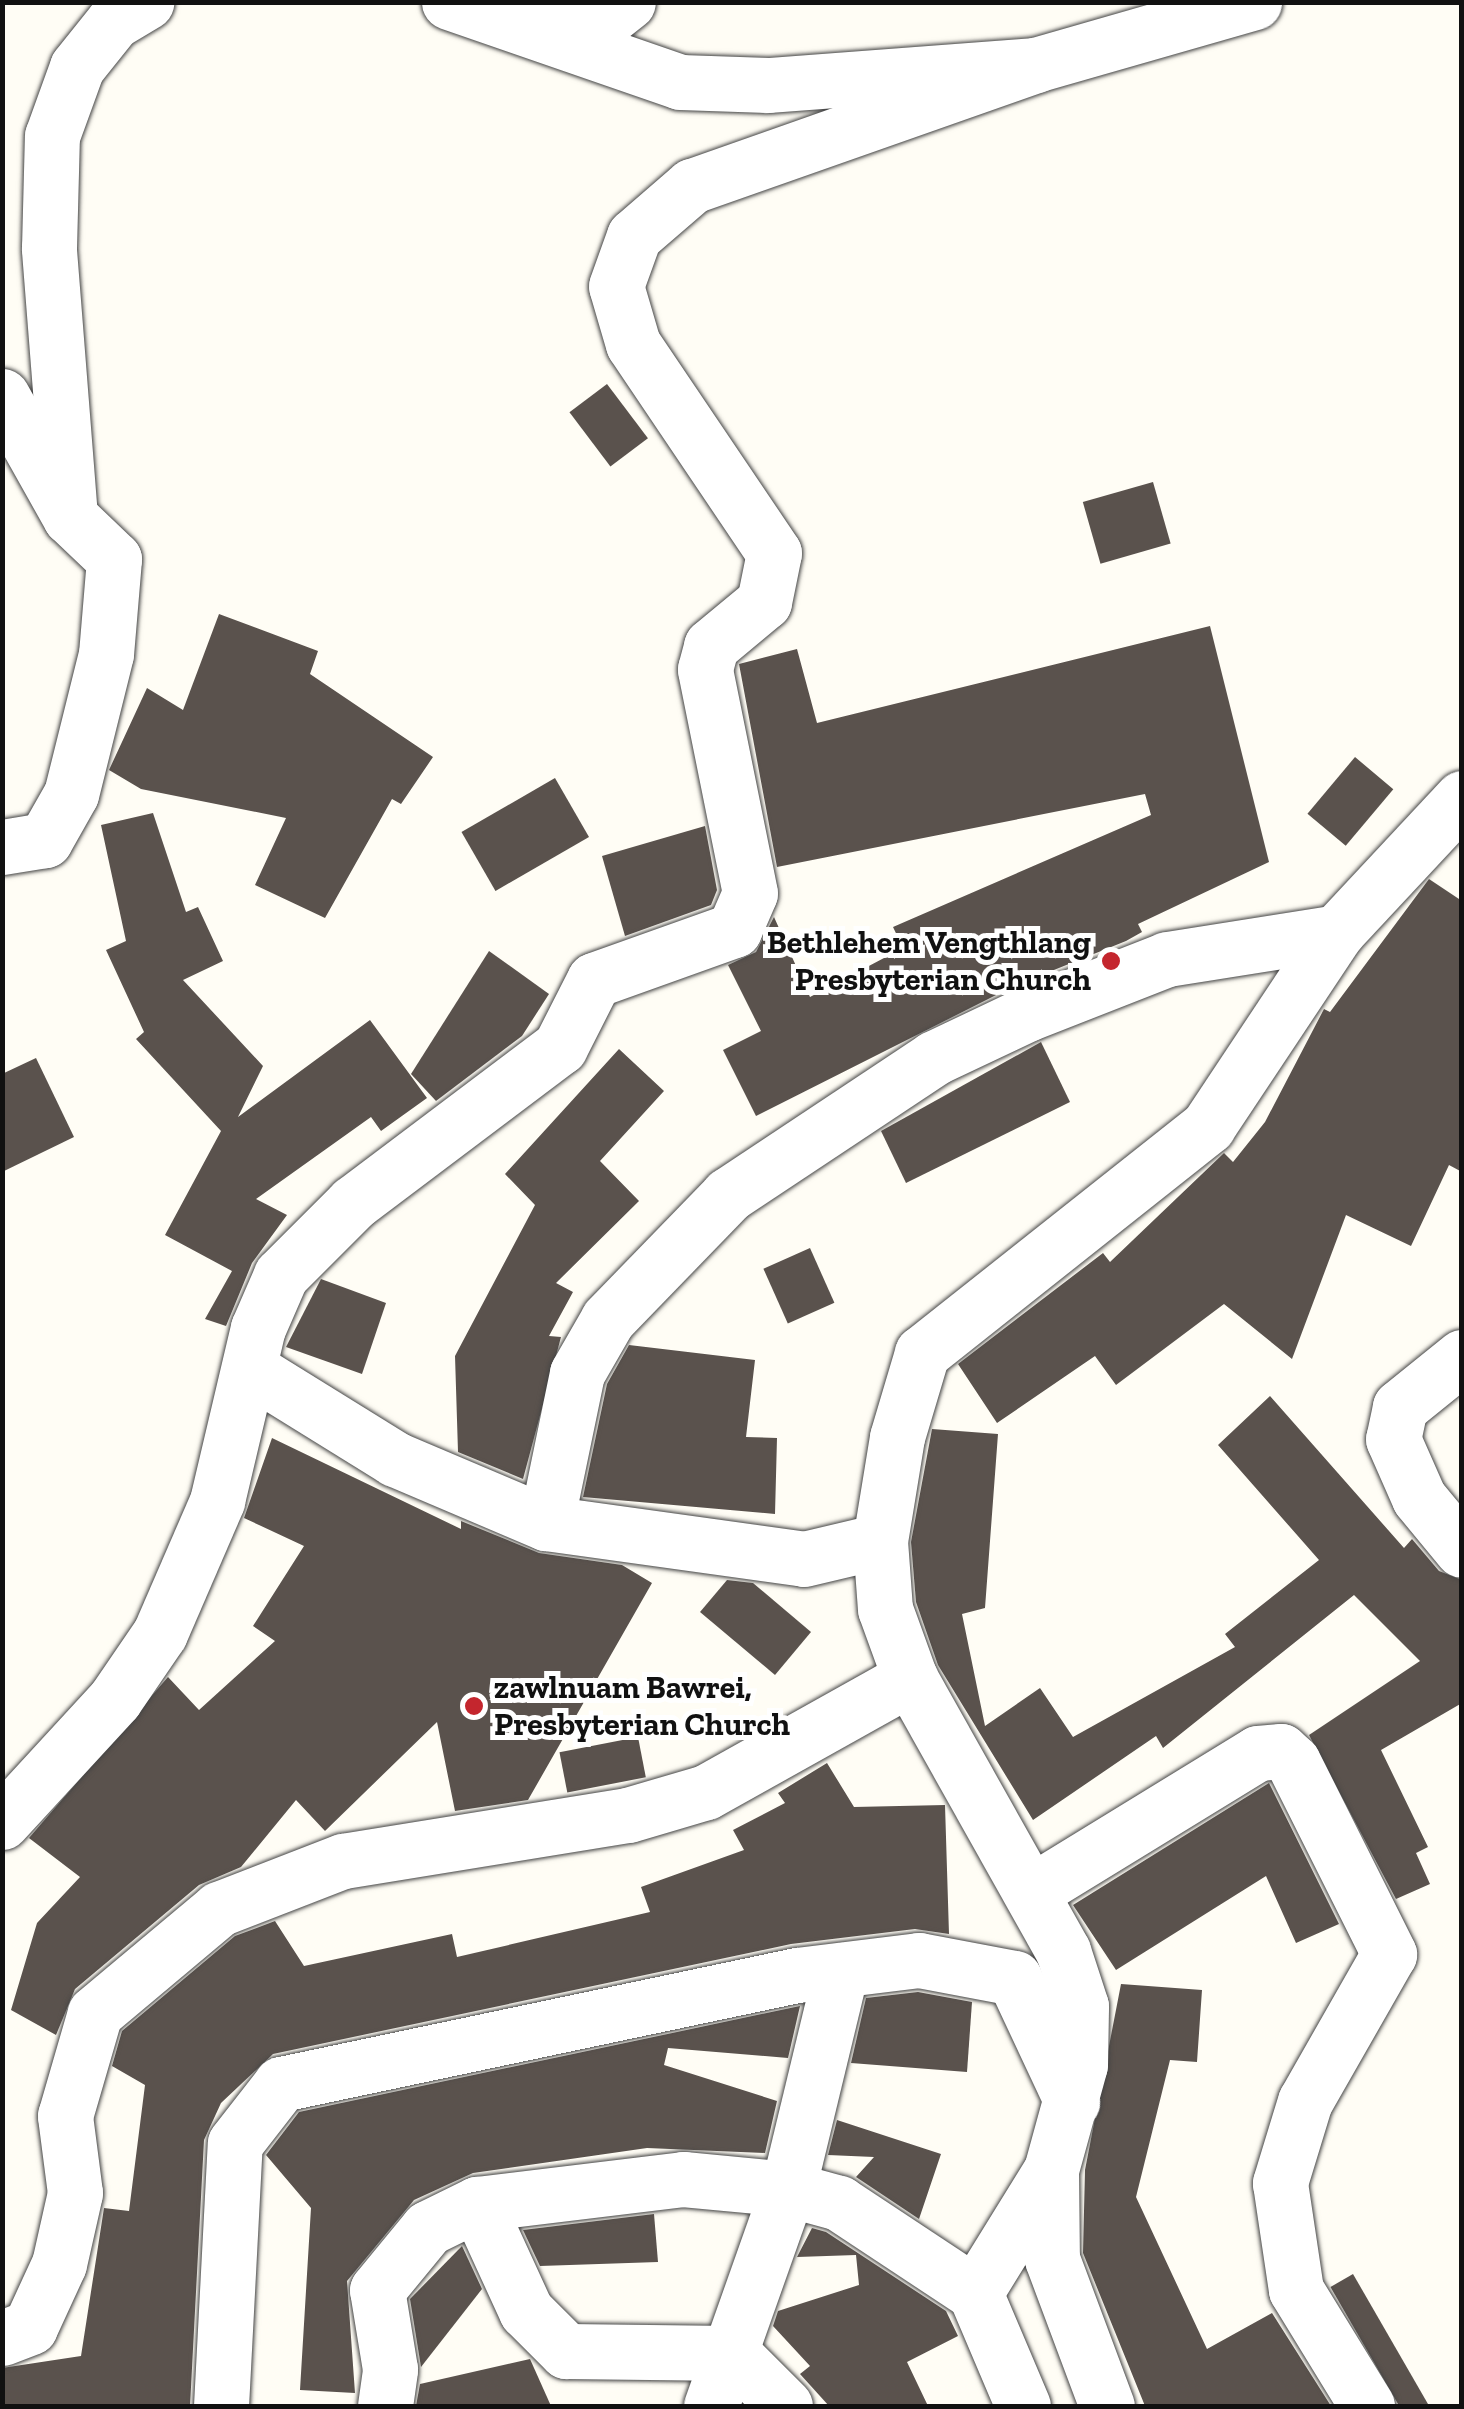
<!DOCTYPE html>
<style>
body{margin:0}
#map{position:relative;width:1464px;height:2409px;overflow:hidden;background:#fffdf5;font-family:"Zilla Slab",serif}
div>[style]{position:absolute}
.building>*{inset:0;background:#5a524d;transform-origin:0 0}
.roads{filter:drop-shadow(0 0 2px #444) drop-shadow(0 0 2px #444)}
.street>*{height:55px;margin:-27.5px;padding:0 27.5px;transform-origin:27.5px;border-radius:27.5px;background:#fff}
.dots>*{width:28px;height:28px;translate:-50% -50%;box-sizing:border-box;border:5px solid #fff;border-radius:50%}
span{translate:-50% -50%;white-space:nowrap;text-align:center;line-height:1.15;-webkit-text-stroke:10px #fff;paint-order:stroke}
.poi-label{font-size:32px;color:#111;font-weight:700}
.right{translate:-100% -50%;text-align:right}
.left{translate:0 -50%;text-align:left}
.frame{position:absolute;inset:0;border:5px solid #111;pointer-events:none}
</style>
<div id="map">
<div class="building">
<i style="left:607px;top:384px;width:68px;height:47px;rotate:53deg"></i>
<i style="left:1153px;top:482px;width:64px;height:73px;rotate:74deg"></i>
<i style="clip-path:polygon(219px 614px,318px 651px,310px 674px,433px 757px,401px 804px,392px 799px,325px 918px,255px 885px,286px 818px,141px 789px,109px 770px,147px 688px,183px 710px)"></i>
<i style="clip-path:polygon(1210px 626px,1269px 862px,1138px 924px,1142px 932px,1126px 941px,1014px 986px,756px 1116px,723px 1050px,761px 1031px,728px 965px,756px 952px,774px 917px,810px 997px,903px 948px,893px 927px,1151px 815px,1145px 794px,777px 867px,739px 664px,797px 649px,817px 723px)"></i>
<i style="left:1355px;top:757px;width:50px;height:74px;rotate:40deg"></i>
<i style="left:555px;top:778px;width:68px;height:108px;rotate:60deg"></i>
<i style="clip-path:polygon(153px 813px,186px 912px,198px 907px,223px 961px,183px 980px,263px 1066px,238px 1117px,370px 1020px,427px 1098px,381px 1131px,371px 1117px,256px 1199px,287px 1215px,252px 1263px,226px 1326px,205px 1319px,232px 1271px,165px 1235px,221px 1131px,136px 1039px,144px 1032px,106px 950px,126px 941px,101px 825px)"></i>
<i style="clip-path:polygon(705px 826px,717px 890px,711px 905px,625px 936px,602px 856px)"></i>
<i style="clip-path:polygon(1429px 879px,1462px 901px,1462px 1172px,1449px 1165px,1411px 1246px,1346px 1215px,1292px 1359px,1224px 1304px,1116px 1385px,1095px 1356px,997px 1423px,958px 1364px,1103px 1253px,1110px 1262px,1224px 1153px,1233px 1162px,1265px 1122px,1324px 1009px,1330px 1012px)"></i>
<i style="clip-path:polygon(489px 951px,549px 994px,522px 1036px,436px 1101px,411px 1074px)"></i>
<i style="clip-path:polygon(1041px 1042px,1070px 1102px,906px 1183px,881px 1131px)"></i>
<i style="clip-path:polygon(619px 1049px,664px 1091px,600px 1161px,639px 1201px,556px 1283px,573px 1292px,549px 1336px,561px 1337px,523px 1479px,458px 1452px,455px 1356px,535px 1205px,505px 1174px)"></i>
<i style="clip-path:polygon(36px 1058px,74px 1137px,2px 1172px,2px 1074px)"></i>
<i style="left:810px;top:1248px;width:60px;height:51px;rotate:66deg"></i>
<i style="clip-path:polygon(321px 1279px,386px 1303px,362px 1374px,286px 1347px)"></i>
<i style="clip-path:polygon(629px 1345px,755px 1360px,746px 1437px,777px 1438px,775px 1514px,583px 1497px,607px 1384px)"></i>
<i style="clip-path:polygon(1270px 1396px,1404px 1548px,1412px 1539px,1439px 1571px,1462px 1580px,1462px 1703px,1381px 1750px,1428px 1847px,1416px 1853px,1430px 1884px,1396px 1899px,1309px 1735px,1420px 1661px,1354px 1595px,1163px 1748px,1156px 1736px,1033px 1820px,938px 1665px,916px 1602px,911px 1542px,932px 1429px,998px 1434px,985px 1608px,962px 1614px,985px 1726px,1040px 1688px,1073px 1737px,1235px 1647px,1225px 1634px,1319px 1560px,1218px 1445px)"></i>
<i style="clip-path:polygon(272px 1438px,461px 1529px,461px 1521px,539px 1553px,622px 1565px,652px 1583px,528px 1800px,455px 1811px,437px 1722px,325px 1831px,296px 1800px,241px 1867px,199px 1885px,75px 1989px,56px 2035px,11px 2010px,37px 1923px,80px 1877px,29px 1838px,168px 1677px,199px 1710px,275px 1641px,253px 1626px,304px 1546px,244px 1518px)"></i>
<i style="clip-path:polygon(727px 1580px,753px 1583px,811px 1632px,775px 1675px,700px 1612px)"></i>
<i style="left:638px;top:1737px;width:41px;height:80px;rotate:79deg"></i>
<i style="clip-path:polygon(827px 1763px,854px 1807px,945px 1805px,949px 1934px,915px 1929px,791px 1944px,273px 2054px,221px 2103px,204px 2140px,190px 2406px,2px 2406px,2px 2368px,81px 2356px,104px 2208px,129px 2211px,145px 2085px,112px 2066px,122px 2031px,235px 1936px,275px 1921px,304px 1966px,452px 1934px,457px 1957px,650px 1912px,641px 1887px,744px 1850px,733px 1830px,785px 1803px,778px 1793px)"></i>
<i style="clip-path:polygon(1269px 1783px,1339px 1924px,1296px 1943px,1266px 1876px,1116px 1970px,1073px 1905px)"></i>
<i style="clip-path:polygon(1121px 1984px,1202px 1990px,1197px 2062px,1170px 2060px,1136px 2197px,1207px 2349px,1272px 2313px,1331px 2406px,1145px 2406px,1083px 2253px,1085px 2170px)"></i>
<i style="clip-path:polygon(918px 1992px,972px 2002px,967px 2072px,851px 2063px,866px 1998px)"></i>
<i style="clip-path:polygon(800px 2006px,788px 2058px,668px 2048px,664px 2065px,777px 2101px,765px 2153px,647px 2148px,473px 2173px,414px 2200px,347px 2281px,355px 2393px,300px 2390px,311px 2208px,266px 2155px,299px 2112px)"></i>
<i style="clip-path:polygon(837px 2120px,941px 2154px,919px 2219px,856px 2177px,874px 2157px,828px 2155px)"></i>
<i style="clip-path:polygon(654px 2214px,658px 2262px,540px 2266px,523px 2230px)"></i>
<i style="clip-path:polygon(812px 2228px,826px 2232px,946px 2311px,958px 2336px,907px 2362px,928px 2406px,829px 2406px,800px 2374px,810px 2366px,773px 2326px,778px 2311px,859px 2285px,856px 2255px,797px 2257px)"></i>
<i style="clip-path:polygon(462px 2246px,482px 2289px,421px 2367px,410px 2299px)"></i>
<i style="left:1353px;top:2274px;width:152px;height:26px;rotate:60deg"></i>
<i style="clip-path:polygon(530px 2359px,551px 2406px,416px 2406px,420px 2384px)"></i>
</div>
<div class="roads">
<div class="street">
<i style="left:449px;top:2px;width:244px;rotate:19.1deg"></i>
<i style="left:680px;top:82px;width:88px;rotate:2deg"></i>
<i style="left:768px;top:85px;width:268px;rotate:-4.3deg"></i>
<i style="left:1035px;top:65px;width:228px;rotate:-16deg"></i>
<i style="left:530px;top:28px;width:75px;rotate:-6.1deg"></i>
<i style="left:605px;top:20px;width:29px;rotate:-38deg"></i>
<i style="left:2px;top:396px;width:139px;rotate:60.7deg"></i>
<i style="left:70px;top:517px;width:61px;rotate:43.7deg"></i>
<i style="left:114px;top:559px;width:95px;rotate:94.8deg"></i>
<i style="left:106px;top:654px;width:144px;rotate:104deg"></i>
<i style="left:71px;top:794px;width:53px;rotate:119.5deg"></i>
<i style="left:45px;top:840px;width:44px;rotate:170.8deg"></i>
<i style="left:70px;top:517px;width:270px;rotate:-94.5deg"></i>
<i style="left:49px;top:248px;width:112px;rotate:-88.5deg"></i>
<i style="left:52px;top:136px;width:73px;rotate:-70.1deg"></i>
<i style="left:77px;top:67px;width:58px;rotate:-51.3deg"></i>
<i style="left:113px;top:22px;width:39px;rotate:-31deg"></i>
<i style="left:1462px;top:1357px;width:80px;rotate:141.1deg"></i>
<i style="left:1400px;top:1407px;width:33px;rotate:102deg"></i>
<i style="left:1393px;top:1439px;width:64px;rotate:66.2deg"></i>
<i style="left:1419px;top:1498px;width:67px;rotate:50.4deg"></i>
<i style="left:250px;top:1369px;width:171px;rotate:31.8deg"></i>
<i style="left:395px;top:1459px;width:164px;rotate:23deg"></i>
<i style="left:546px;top:1523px;width:260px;rotate:7.9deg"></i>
<i style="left:804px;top:1559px;width:78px;rotate:-13.3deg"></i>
<i style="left:546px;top:1523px;width:153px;rotate:-78.3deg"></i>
<i style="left:577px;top:1373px;width:62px;rotate:-60.1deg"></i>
<i style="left:608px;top:1319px;width:173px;rotate:-45.9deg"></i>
<i style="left:728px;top:1195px;width:247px;rotate:-33.6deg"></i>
<i style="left:934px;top:1058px;width:103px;rotate:-25.3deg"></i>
<i style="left:1027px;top:1014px;width:150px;rotate:-21.4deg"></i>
<i style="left:1167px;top:959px;width:172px;rotate:-9deg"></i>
<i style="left:2px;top:1822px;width:167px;rotate:-47.4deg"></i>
<i style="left:115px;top:1699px;width:80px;rotate:-55.7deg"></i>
<i style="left:160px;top:1633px;width:144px;rotate:-66.6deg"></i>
<i style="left:217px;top:1501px;width:178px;rotate:-76.7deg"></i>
<i style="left:258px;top:1328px;width:58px;rotate:-66.5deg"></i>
<i style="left:281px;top:1275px;width:102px;rotate:-45deg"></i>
<i style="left:353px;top:1203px;width:259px;rotate:-37deg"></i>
<i style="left:560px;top:1047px;width:75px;rotate:-63.1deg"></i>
<i style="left:594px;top:980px;width:149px;rotate:-19.7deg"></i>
<i style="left:734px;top:930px;width:40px;rotate:-66.6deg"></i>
<i style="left:750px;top:893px;width:228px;rotate:-101.4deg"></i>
<i style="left:705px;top:669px;width:24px;rotate:-75deg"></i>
<i style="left:711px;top:646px;width:69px;rotate:-39.7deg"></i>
<i style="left:764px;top:602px;width:50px;rotate:-78.5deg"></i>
<i style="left:774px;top:553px;width:252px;rotate:-124deg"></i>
<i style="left:633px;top:344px;width:60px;rotate:-106.3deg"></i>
<i style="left:616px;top:286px;width:53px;rotate:-70.2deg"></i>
<i style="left:634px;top:236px;width:77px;rotate:-40.8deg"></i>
<i style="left:692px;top:186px;width:364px;rotate:-19.4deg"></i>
<i style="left:1031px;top:1892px;width:266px;rotate:-31.5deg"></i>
<i style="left:1258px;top:1753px;width:23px;rotate:-5deg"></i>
<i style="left:1281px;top:1751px;width:16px;rotate:43deg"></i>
<i style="left:1293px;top:1762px;width:215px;rotate:63.4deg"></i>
<i style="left:1389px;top:1954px;width:169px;rotate:119.7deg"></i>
<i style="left:1305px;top:2101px;width:86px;rotate:107deg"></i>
<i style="left:1280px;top:2183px;width:108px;rotate:81.5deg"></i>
<i style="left:1296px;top:2290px;width:136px;rotate:58.5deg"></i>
<i style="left:1051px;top:2170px;width:89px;rotate:89.4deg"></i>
<i style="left:1052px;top:2259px;width:157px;rotate:69.5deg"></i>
<i style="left:477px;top:2204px;width:118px;rotate:65.4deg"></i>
<i style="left:526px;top:2311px;width:57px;rotate:45deg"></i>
<i style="left:566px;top:2351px;width:166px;rotate:0.7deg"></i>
<i style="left:732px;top:2353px;width:75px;rotate:45deg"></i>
<i style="left:2px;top:2338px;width:30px;rotate:-21deg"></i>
<i style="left:30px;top:2327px;width:69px;rotate:-65.3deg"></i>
<i style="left:59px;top:2264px;width:73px;rotate:-77.3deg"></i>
<i style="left:75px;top:2193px;width:78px;rotate:-97.4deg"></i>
<i style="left:65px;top:2116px;width:107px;rotate:-73.8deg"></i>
<i style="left:95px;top:2013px;width:162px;rotate:-40deg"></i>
<i style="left:219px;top:1909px;width:133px;rotate:-21.2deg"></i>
<i style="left:343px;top:1861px;width:289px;rotate:-9.2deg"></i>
<i style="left:628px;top:1815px;width:81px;rotate:-16.4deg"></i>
<i style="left:706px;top:1792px;width:234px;rotate:-29.2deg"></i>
<i style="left:221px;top:2406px;width:263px;rotate:-87deg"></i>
<i style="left:235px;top:2143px;width:75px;rotate:-52.1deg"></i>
<i style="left:281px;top:2084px;width:527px;rotate:-11.93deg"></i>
<i style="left:797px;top:1975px;width:123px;rotate:-7deg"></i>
<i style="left:919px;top:1960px;width:97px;rotate:10.7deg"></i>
<i style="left:1014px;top:1978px;width:137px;rotate:64.9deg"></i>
<i style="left:385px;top:2406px;width:37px;rotate:-82deg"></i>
<i style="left:390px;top:2369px;width:80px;rotate:-99.3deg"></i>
<i style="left:377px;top:2290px;width:80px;rotate:-50.6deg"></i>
<i style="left:428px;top:2228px;width:55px;rotate:-26.1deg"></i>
<i style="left:477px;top:2204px;width:208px;rotate:-6.9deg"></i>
<i style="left:683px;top:2179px;width:105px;rotate:5.4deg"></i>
<i style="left:788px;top:2189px;width:53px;rotate:15.4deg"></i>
<i style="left:839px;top:2203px;width:163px;rotate:33.5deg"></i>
<i style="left:711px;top:2406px;width:230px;rotate:-70.5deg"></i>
<i style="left:788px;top:2189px;width:225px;rotate:-76.4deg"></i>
<i style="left:1023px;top:2406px;width:123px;rotate:-113deg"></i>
<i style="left:975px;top:2293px;width:145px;rotate:-58.3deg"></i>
<i style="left:1051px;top:2170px;width:109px;rotate:-74.6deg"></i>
<i style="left:1080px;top:2065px;width:59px;rotate:-89deg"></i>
<i style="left:1081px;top:2006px;width:58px;rotate:-108.1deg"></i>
<i style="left:1063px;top:1951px;width:313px;rotate:-119.3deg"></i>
<i style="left:910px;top:1678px;width:73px;rotate:-109.9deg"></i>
<i style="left:885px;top:1609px;width:68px;rotate:-94.2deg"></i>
<i style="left:880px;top:1541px;width:105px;rotate:-80.7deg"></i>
<i style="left:897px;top:1437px;width:88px;rotate:-73.4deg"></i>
<i style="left:922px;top:1353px;width:365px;rotate:-38.4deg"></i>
<i style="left:1208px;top:1126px;width:233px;rotate:-56.4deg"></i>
<i style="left:1337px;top:932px;width:183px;rotate:-47deg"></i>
</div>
</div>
<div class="dots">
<i style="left:1111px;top:961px;background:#c4262e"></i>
<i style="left:474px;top:1706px;background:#c4262e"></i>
</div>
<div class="poi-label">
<span class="right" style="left:1091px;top:961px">Bethlehem Vengthlang<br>Presbyterian Church</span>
<span class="left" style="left:494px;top:1706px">zawlnuam Bawrei,<br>Presbyterian Church</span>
</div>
<div class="frame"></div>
</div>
